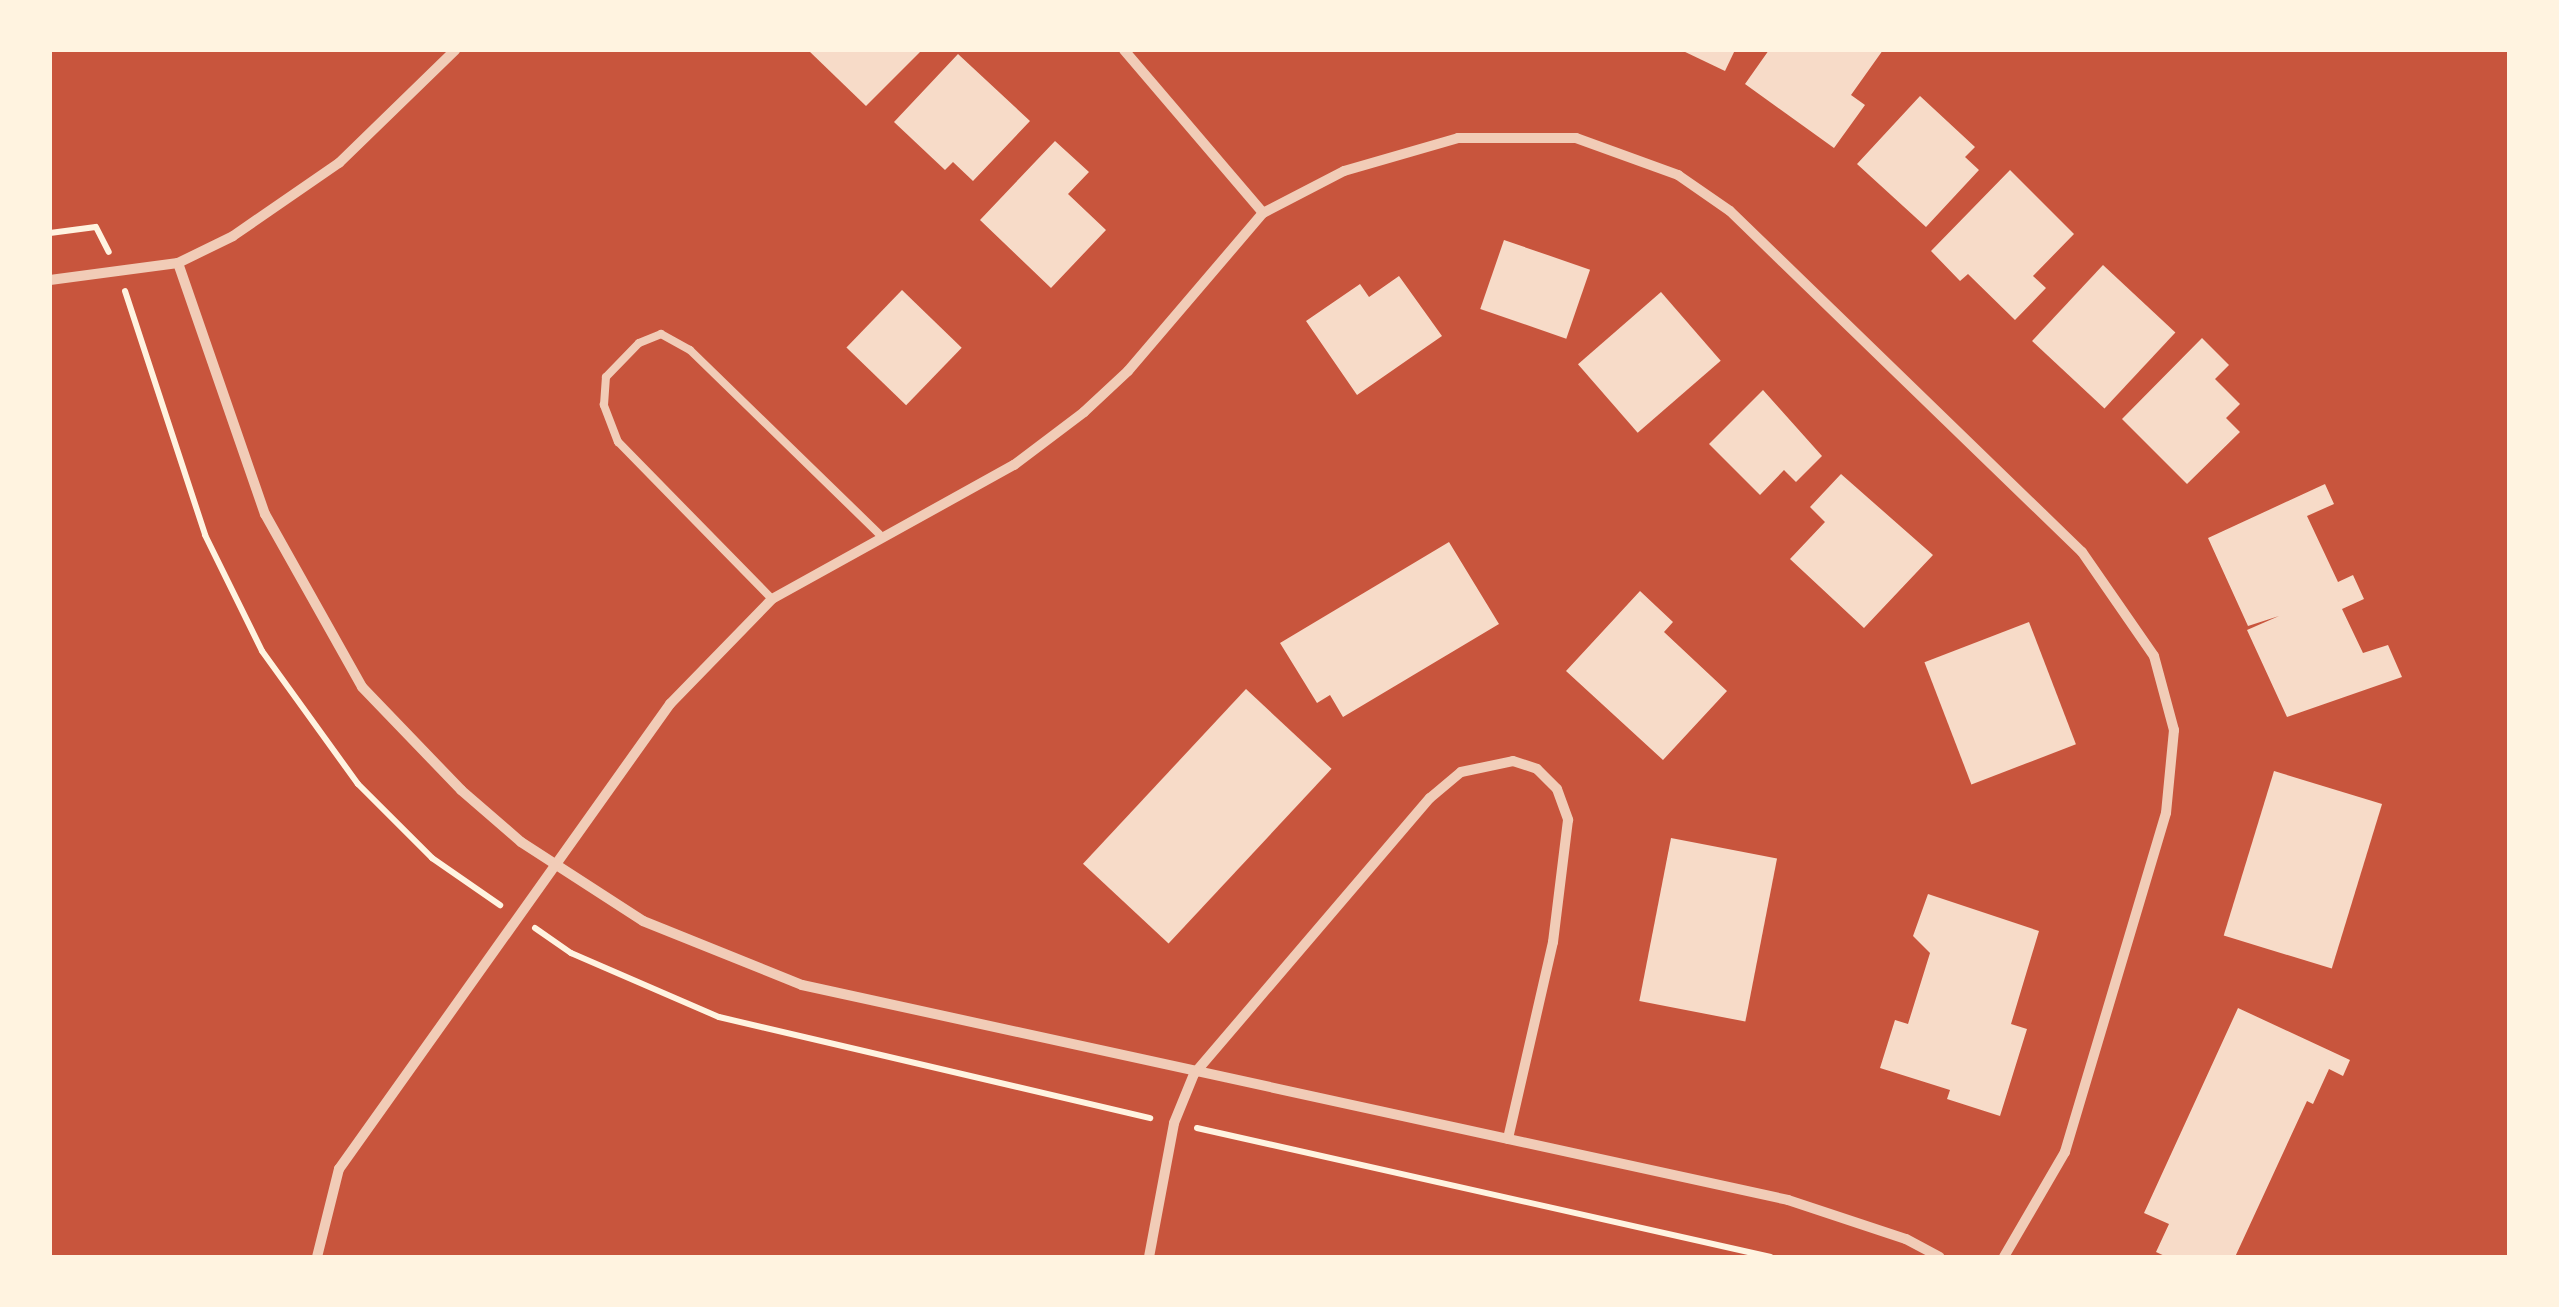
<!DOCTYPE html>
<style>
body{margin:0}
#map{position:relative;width:2559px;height:1307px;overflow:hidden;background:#c8553d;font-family:"Fira Sans Condensed",sans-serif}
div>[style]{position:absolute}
.building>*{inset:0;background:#f7dbc8;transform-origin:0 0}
.path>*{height:6px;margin:-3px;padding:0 3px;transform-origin:3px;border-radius:3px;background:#fff3e0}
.service>*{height:8px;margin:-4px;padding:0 4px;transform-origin:4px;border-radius:4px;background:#f1ccb7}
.minor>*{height:10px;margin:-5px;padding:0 5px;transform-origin:5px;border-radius:5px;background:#f1ccb7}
span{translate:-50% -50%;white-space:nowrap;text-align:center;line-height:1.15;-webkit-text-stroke:8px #fff3e0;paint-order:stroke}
.frame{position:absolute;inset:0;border:52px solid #fff3e0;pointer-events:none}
</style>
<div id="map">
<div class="building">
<i style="clip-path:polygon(808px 50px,918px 50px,920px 52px,866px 106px)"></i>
<i style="clip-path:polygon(1681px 50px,1735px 50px,1725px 71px)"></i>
<i style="clip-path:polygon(1769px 50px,1883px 50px,1851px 95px,1865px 105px,1834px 148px,1745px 84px)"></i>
<i style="clip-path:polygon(958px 54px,1030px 121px,973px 181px,953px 162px,945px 170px,894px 122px)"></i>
<i style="clip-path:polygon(1920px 96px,1975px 147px,1965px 157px,1979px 170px,1926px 227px,1857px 164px)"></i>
<i style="clip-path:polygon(1055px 141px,1089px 172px,1068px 194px,1106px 230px,1051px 288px,980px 220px)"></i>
<i style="clip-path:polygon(2010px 170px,2074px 234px,2033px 276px,2046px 288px,2015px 320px,1968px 274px,1960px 281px,1931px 251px)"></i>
<i style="left:1504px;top:240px;width:91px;height:73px;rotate:19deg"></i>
<i style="left:2103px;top:265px;width:99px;height:104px;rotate:43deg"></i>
<i style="clip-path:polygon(1399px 276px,1442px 336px,1357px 395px,1306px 321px,1360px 284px,1369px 297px)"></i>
<i style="left:902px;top:290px;width:83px;height:80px;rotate:44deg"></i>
<i style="left:1661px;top:292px;width:91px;height:110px;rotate:49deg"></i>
<i style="clip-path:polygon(2202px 338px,2229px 365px,2215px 379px,2240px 404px,2226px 418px,2240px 432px,2187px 484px,2122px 419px)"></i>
<i style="clip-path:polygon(1763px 390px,1822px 456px,1796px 482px,1784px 470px,1760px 495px,1709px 444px)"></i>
<i style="clip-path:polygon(1841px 474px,1933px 555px,1864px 628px,1790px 559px,1825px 522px,1810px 507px)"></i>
<i style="clip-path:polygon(2325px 484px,2334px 504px,2307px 516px,2338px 582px,2353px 575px,2364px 599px,2342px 609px,2363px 653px,2388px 645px,2402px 677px,2287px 717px,2247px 630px,2279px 616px,2248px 626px,2208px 538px)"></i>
<i style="clip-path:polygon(1449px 542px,1499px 624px,1343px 717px,1330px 695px,1317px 703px,1280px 643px)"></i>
<i style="clip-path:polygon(1640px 591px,1673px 622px,1664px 632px,1727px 691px,1663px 760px,1566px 671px)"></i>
<i style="left:2029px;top:622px;width:131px;height:112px;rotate:69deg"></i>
<i style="left:1246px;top:689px;width:117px;height:239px;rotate:43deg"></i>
<i style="left:2274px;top:771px;width:113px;height:172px;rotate:17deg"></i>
<i style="left:1671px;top:838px;width:108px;height:166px;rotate:11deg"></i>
<i style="clip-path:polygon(1928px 894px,2039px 931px,2011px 1024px,2027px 1029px,2000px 1116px,1947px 1099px,1950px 1090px,1880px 1068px,1895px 1020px,1908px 1024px,1930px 953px,1913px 936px)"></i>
<i style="clip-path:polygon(2238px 1008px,2350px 1060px,2343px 1076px,2329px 1069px,2313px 1104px,2307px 1101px,2235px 1257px,2167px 1257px,2156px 1252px,2169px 1224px,2144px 1213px)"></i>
</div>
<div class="path">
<i style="left:50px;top:233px;width:46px;rotate:-7.4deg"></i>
<i style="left:96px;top:227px;width:28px;rotate:63deg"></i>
<i style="left:125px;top:291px;width:257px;rotate:71.8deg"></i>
<i style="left:205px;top:535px;width:129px;rotate:63.8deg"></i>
<i style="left:262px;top:651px;width:164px;rotate:54.2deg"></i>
<i style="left:358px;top:784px;width:105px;rotate:45deg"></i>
<i style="left:432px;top:858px;width:83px;rotate:34.7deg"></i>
<i style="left:535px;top:928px;width:44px;rotate:34.8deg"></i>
<i style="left:571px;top:953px;width:161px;rotate:23.4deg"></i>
<i style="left:719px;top:1017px;width:443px;rotate:13.2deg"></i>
<i style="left:1197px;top:1128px;width:588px;rotate:12.67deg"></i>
</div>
<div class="service">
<i style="left:772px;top:599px;width:220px;rotate:-134.4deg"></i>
<i style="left:618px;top:442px;width:40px;rotate:-111deg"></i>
<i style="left:604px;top:405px;width:28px;rotate:-86deg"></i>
<i style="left:606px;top:377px;width:47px;rotate:-45.9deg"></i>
<i style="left:639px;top:343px;width:24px;rotate:-22deg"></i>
<i style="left:661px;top:334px;width:33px;rotate:29deg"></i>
<i style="left:690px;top:350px;width:264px;rotate:44.2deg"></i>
</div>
<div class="minor">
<i style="left:1124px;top:50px;width:214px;rotate:49.5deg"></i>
<i style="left:178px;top:263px;width:266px;rotate:70.9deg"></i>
<i style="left:265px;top:514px;width:198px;rotate:60.7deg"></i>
<i style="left:362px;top:687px;width:143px;rotate:46.1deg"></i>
<i style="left:461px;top:790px;width:79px;rotate:40.9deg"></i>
<i style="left:521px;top:842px;width:145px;rotate:32.9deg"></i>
<i style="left:643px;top:921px;width:171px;rotate:21.9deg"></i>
<i style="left:802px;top:985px;width:1009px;rotate:12.3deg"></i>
<i style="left:1788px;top:1200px;width:124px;rotate:18.3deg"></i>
<i style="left:1906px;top:1239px;width:38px;rotate:28deg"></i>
<i style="left:50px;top:280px;width:129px;rotate:-7.6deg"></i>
<i style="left:178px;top:263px;width:61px;rotate:-26.1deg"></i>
<i style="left:233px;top:236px;width:129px;rotate:-34.6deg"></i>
<i style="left:339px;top:163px;width:162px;rotate:-44.2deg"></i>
<i style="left:317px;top:1257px;width:91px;rotate:-76deg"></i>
<i style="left:339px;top:1169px;width:571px;rotate:-54.56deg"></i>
<i style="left:670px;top:704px;width:146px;rotate:-45.8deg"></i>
<i style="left:772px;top:599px;width:277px;rotate:-29deg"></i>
<i style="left:1014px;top:465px;width:88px;rotate:-37.1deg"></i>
<i style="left:1084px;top:412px;width:60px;rotate:-43deg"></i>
<i style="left:1128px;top:371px;width:208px;rotate:-49.5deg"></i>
<i style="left:1263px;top:213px;width:91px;rotate:-27.4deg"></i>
<i style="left:1344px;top:171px;width:119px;rotate:-16.1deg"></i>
<i style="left:1458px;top:138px;width:118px"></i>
<i style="left:1576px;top:138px;width:109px;rotate:19.9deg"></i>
<i style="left:1678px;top:175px;width:63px;rotate:34.7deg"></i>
<i style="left:1730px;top:211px;width:490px;rotate:44.1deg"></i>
<i style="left:2082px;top:552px;width:126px;rotate:55.3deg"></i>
<i style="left:2154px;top:656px;width:77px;rotate:74.9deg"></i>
<i style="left:2174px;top:730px;width:83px;rotate:95.5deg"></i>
<i style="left:2166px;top:813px;width:354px;rotate:106.6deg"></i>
<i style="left:2065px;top:1152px;width:121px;rotate:120.2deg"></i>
<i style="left:1149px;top:1257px;width:136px;rotate:-79.4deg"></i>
<i style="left:1174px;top:1123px;width:53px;rotate:-67.8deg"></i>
<i style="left:1194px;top:1074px;width:363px;rotate:-49.5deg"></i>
<i style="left:1430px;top:798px;width:40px;rotate:-40deg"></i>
<i style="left:1461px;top:772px;width:53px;rotate:-11.9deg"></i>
<i style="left:1513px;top:761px;width:25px;rotate:18deg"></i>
<i style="left:1537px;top:769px;width:28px;rotate:45deg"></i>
<i style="left:1557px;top:789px;width:33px;rotate:70deg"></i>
<i style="left:1568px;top:820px;width:123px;rotate:97deg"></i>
<i style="left:1553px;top:942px;width:202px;rotate:102.9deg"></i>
</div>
<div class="frame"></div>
</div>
